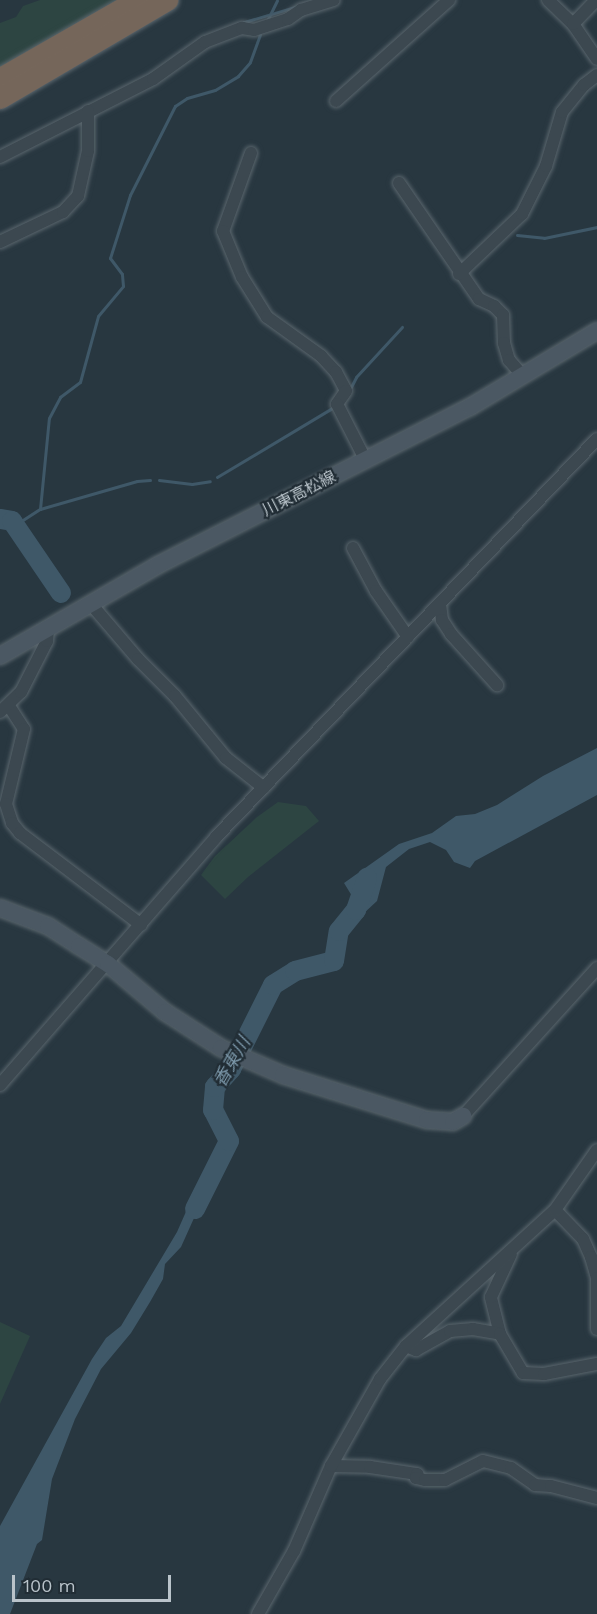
<!DOCTYPE html>
<meta charset="utf-8">
<style>
body{margin:0}
#map{position:relative;width:597px;height:1614px;overflow:hidden;background:#283740;font-family:"Work Sans","Noto Sans JP",sans-serif}
div>[style]{position:absolute}
.green>*{inset:0;background:#2d4542}
.water>*{inset:0;background:#3f5868}
.stream>*{height:3px;margin:-1.5px;padding:0 1.5px;transform-origin:1.5px;border-radius:1.5px;background:#3f5868}
.river>*{height:20px;margin:-10px;padding:0 10px;transform-origin:10px;border-radius:10px;background:#3f5868}
.roads{filter:drop-shadow(0 0 2px #5a666d) drop-shadow(0 0 2px #5a666d)}
.street>*{height:12px;margin:-6px;padding:0 6px;transform-origin:6px;border-radius:6px;background:#3c4850}
.secondary>*{height:16px;margin:-8px;padding:0 8px;transform-origin:8px;border-radius:8px;background:#4b5863}
.highway>*{height:21px;margin:-10.5px;padding:0 10.5px;transform-origin:10.5px;border-radius:10.5px;background:#75665a}
span{translate:-50% -50%;white-space:nowrap;text-align:center;line-height:1.15;-webkit-text-stroke:4.5px #212d35;paint-order:stroke}
.street-label{font-size:16px;color:#b9c3ca}
.water-label{font-size:18px;color:#7c98aa;font-style:italic}
.scale{position:absolute;left:12px;top:1575px;width:159px;height:27px;box-sizing:border-box;border:3px solid #b9c3ca;border-top:0;padding-left:8px;font-size:18px;line-height:21px;white-space:nowrap;color:#b9c3ca;-webkit-text-stroke:4px #212d35;paint-order:stroke}
</style>
<div id="map">
<div class="green">
<i style="clip-path:polygon(40px 0,122px 0,0 71px,0 23px,16px 17px,23px 6px)"></i>
<i style="clip-path:polygon(278px 802px,306px 806px,319px 821px,248px 877px,225px 899px,201px 875px,215px 856px,257px 817px)"></i>
<i style="clip-path:polygon(0 1322px,30px 1336px,0 1404px)"></i>
</div>
<div class="water">
<i style="clip-path:polygon(597px 748px,597px 795px,475px 861px,470px 868px,454px 862px,446px 850px,430px 842px,409px 849px,386px 867px,377px 901px,363px 914px,344px 883px,399px 844px,432px 833px,456px 816px,475px 814px,497px 805px,543px 776px)"></i>
<i style="clip-path:polygon(202px 1185px,215px 1186px,199px 1207px,181px 1247px,165px 1264px,163px 1279px,150px 1302px,131px 1333px,101px 1369px,75px 1419px,52px 1479px,42px 1540px,37px 1544px,10px 1614px,0 1614px,0 1526px,92px 1359px,106px 1338px,121px 1326px,177px 1232px,192px 1198px)"></i>
</div>
<div class="stream">
<i style="left:241px;top:23px;width:59px;rotate:-16.6deg"></i>
<i style="left:266px;top:23px;width:25px;rotate:-64deg"></i>
<i style="left:517px;top:235px;width:27px;rotate:6deg"></i>
<i style="left:544px;top:238px;width:54px;rotate:-11.7deg"></i>
<i style="left:351px;top:387px;width:11px;rotate:-63deg"></i>
<i style="left:356px;top:377px;width:68px;rotate:-47.4deg"></i>
<i style="left:217px;top:477px;width:136px;rotate:-30.9deg"></i>
<i style="left:159px;top:480px;width:33px;rotate:7deg"></i>
<i style="left:192px;top:484px;width:18px;rotate:-9deg"></i>
<i style="left:40px;top:509px;width:101px;rotate:-16.1deg"></i>
<i style="left:137px;top:481px;width:13px;rotate:-4deg"></i>
<i style="left:15px;top:525px;width:30px;rotate:-33deg"></i>
<i style="left:40px;top:509px;width:91px;rotate:-84.4deg"></i>
<i style="left:49px;top:418px;width:24px;rotate:-62deg"></i>
<i style="left:60px;top:397px;width:25px;rotate:-37deg"></i>
<i style="left:80px;top:382px;width:68px;rotate:-74.7deg"></i>
<i style="left:98px;top:316px;width:39px;rotate:-50deg"></i>
<i style="left:123px;top:286px;width:12px;rotate:-95deg"></i>
<i style="left:122px;top:274px;width:20px;rotate:-127deg"></i>
<i style="left:110px;top:258px;width:66px;rotate:-72.4deg"></i>
<i style="left:130px;top:195px;width:100px;rotate:-63.2deg"></i>
<i style="left:175px;top:106px;width:14px;rotate:-34deg"></i>
<i style="left:187px;top:98px;width:29px;rotate:-16deg"></i>
<i style="left:215px;top:90px;width:27px;rotate:-31deg"></i>
<i style="left:238px;top:76px;width:18px;rotate:-49deg"></i>
<i style="left:250px;top:62px;width:29px;rotate:-70deg"></i>
</div>
<div class="river">
<i style="left:0;top:519px;width:12px;rotate:9deg"></i>
<i style="left:12px;top:521px;width:87px;rotate:55.8deg"></i>
<i style="left:195px;top:1209px;width:76px;rotate:-63.4deg"></i>
<i style="left:229px;top:1141px;width:35px;rotate:-117deg"></i>
<i style="left:213px;top:1110px;width:23px;rotate:-85deg"></i>
<i style="left:215px;top:1087px;width:24px;rotate:-48deg"></i>
<i style="left:231px;top:1069px;width:94px;rotate:-63.4deg"></i>
<i style="left:273px;top:985px;width:26px;rotate:-32deg"></i>
<i style="left:295px;top:971px;width:40px;rotate:-14.4deg"></i>
<i style="left:334px;top:961px;width:30px;rotate:-81deg"></i>
<i style="left:339px;top:931px;width:27px;rotate:-51deg"></i>
<i style="left:356px;top:910px;width:34px;rotate:-71deg"></i>
</div>
<div class="roads">
<div class="street">
<i style="left:548px;top:0;width:35px;rotate:44deg"></i>
<i style="left:573px;top:24px;width:42px;rotate:55.6deg"></i>
<i style="left:573px;top:24px;width:33px;rotate:-46deg"></i>
<i style="left:336px;top:101px;width:152px;rotate:-41.8deg"></i>
<i style="left:251px;top:153px;width:83px;rotate:109.7deg"></i>
<i style="left:223px;top:231px;width:50px;rotate:67.6deg"></i>
<i style="left:242px;top:277px;width:47px;rotate:58deg"></i>
<i style="left:267px;top:317px;width:67px;rotate:35.8deg"></i>
<i style="left:321px;top:356px;width:22px;rotate:47deg"></i>
<i style="left:336px;top:372px;width:21px;rotate:62deg"></i>
<i style="left:346px;top:391px;width:16px;rotate:125deg"></i>
<i style="left:337px;top:404px;width:64px;rotate:63deg"></i>
<i style="left:0;top:157px;width:172px;rotate:-27deg"></i>
<i style="left:153px;top:79px;width:64px;rotate:-35.4deg"></i>
<i style="left:205px;top:42px;width:40px;rotate:-21deg"></i>
<i style="left:242px;top:28px;width:12px;rotate:9deg"></i>
<i style="left:254px;top:30px;width:36px;rotate:-18deg"></i>
<i style="left:288px;top:19px;width:16px;rotate:-35deg"></i>
<i style="left:301px;top:10px;width:34px;rotate:-17deg"></i>
<i style="left:399px;top:183px;width:141px;rotate:55.4deg"></i>
<i style="left:479px;top:299px;width:17px;rotate:25deg"></i>
<i style="left:494px;top:306px;width:13px;rotate:45deg"></i>
<i style="left:503px;top:315px;width:28px;rotate:88deg"></i>
<i style="left:504px;top:343px;width:18px;rotate:74deg"></i>
<i style="left:509px;top:360px;width:21px;rotate:49deg"></i>
<i style="left:0;top:242px;width:70px;rotate:-25.5deg"></i>
<i style="left:63px;top:212px;width:22px;rotate:-47deg"></i>
<i style="left:78px;top:196px;width:46px;rotate:-77.5deg"></i>
<i style="left:88px;top:151px;width:40px;rotate:-90deg"></i>
<i style="left:459px;top:274px;width:87px;rotate:-43.6deg"></i>
<i style="left:522px;top:214px;width:54px;rotate:-63.4deg"></i>
<i style="left:546px;top:166px;width:56px;rotate:-73.5deg"></i>
<i style="left:562px;top:112px;width:35px;rotate:-51deg"></i>
<i style="left:584px;top:85px;width:16px;rotate:-38deg"></i>
<i style="left:353px;top:548px;width:49px;rotate:61.9deg"></i>
<i style="left:376px;top:591px;width:56px;rotate:55.2deg"></i>
<i style="left:91px;top:604px;width:72px;rotate:49.5deg"></i>
<i style="left:138px;top:659px;width:52px;rotate:45deg"></i>
<i style="left:175px;top:696px;width:80px;rotate:50.6deg"></i>
<i style="left:226px;top:758px;width:48px;rotate:38.3deg"></i>
<i style="left:440px;top:604px;width:16px;rotate:83deg"></i>
<i style="left:442px;top:620px;width:17px;rotate:57deg"></i>
<i style="left:451px;top:634px;width:69px;rotate:48deg"></i>
<i style="left:9px;top:706px;width:27px;rotate:57deg"></i>
<i style="left:24px;top:729px;width:77px;rotate:103.5deg"></i>
<i style="left:6px;top:804px;width:20px;rotate:72deg"></i>
<i style="left:12px;top:823px;width:13px;rotate:51deg"></i>
<i style="left:20px;top:833px;width:152px;rotate:37.2deg"></i>
<i style="left:0;top:712px;width:29px;rotate:-44deg"></i>
<i style="left:21px;top:692px;width:57px;rotate:-63deg"></i>
<i style="left:47px;top:641px;width:12px;rotate:-85deg"></i>
<i style="left:0;top:1085px;width:329px;rotate:-48.9deg"></i>
<i style="left:216px;top:837px;width:551px;rotate:-46.25deg"></i>
<i style="left:463px;top:1116px;width:200px;rotate:-47.8deg"></i>
<i style="left:555px;top:1210px;width:40px;rotate:46deg"></i>
<i style="left:583px;top:1239px;width:20px;rotate:66deg"></i>
<i style="left:591px;top:1257px;width:22px;rotate:74deg"></i>
<i style="left:597px;top:1278px;width:51px;rotate:90deg"></i>
<i style="left:500px;top:1334px;width:38px;rotate:-104deg"></i>
<i style="left:491px;top:1297px;width:47px;rotate:-65.1deg"></i>
<i style="left:406px;top:1346px;width:11px;rotate:22deg"></i>
<i style="left:416px;top:1350px;width:39px;rotate:-29deg"></i>
<i style="left:450px;top:1331px;width:23px;rotate:-5deg"></i>
<i style="left:473px;top:1329px;width:27px;rotate:10deg"></i>
<i style="left:500px;top:1334px;width:45px;rotate:59.5deg"></i>
<i style="left:523px;top:1373px;width:21px;rotate:3deg"></i>
<i style="left:544px;top:1374px;width:54px;rotate:-10.7deg"></i>
<i style="left:331px;top:1466px;width:39px;rotate:1deg"></i>
<i style="left:370px;top:1467px;width:48px;rotate:8.5deg"></i>
<i style="left:417px;top:1474px;width:4px;rotate:104deg"></i>
<i style="left:416px;top:1478px;width:9px;rotate:13deg"></i>
<i style="left:425px;top:1480px;width:20px"></i>
<i style="left:445px;top:1480px;width:42px;rotate:-26.6deg"></i>
<i style="left:483px;top:1461px;width:29px;rotate:14deg"></i>
<i style="left:511px;top:1468px;width:29px;rotate:35deg"></i>
<i style="left:535px;top:1485px;width:16px;rotate:4deg"></i>
<i style="left:551px;top:1486px;width:48px;rotate:14.6deg"></i>
<i style="left:258px;top:1614px;width:73px;rotate:-60.3deg"></i>
<i style="left:294px;top:1551px;width:93px;rotate:-66.5deg"></i>
<i style="left:331px;top:1466px;width:100px;rotate:-60.6deg"></i>
<i style="left:380px;top:1379px;width:42px;rotate:-51.8deg"></i>
<i style="left:406px;top:1346px;width:202px;rotate:-42.4deg"></i>
<i style="left:555px;top:1210px;width:73px;rotate:-55deg"></i>
</div>
<div class="secondary">
<i style="left:0;top:656px;width:182px;rotate:-29.9deg"></i>
<i style="left:158px;top:565px;width:350px;rotate:-26.9deg"></i>
<i style="left:470px;top:407px;width:148px;rotate:-30.9deg"></i>
<i style="left:0;top:908px;width:51px;rotate:20.6deg"></i>
<i style="left:48px;top:926px;width:37px;rotate:33deg"></i>
<i style="left:79px;top:946px;width:34px;rotate:32deg"></i>
<i style="left:108px;top:964px;width:75px;rotate:40.1deg"></i>
<i style="left:165px;top:1012px;width:67px;rotate:32.7deg"></i>
<i style="left:221px;top:1048px;width:68px;rotate:23.5deg"></i>
<i style="left:283px;top:1075px;width:151px;rotate:17.4deg"></i>
<i style="left:427px;top:1120px;width:26px;rotate:4deg"></i>
<i style="left:453px;top:1122px;width:12px;rotate:-31deg"></i>
</div>
<div class="highway">
<i style="left:0;top:78px;width:158px;rotate:-29.7deg"></i>
<i style="left:0;top:98px;width:194px;rotate:-30.4deg"></i>
</div>
</div>
<div class="street-label">
<span style="left:299px;top:494px;rotate:-27deg">川東高松線</span>
</div>
<div class="water-label">
<span style="left:232px;top:1062px;rotate:-60deg">香東川</span>
</div>
<div class="scale">100 m</div>
</div>
